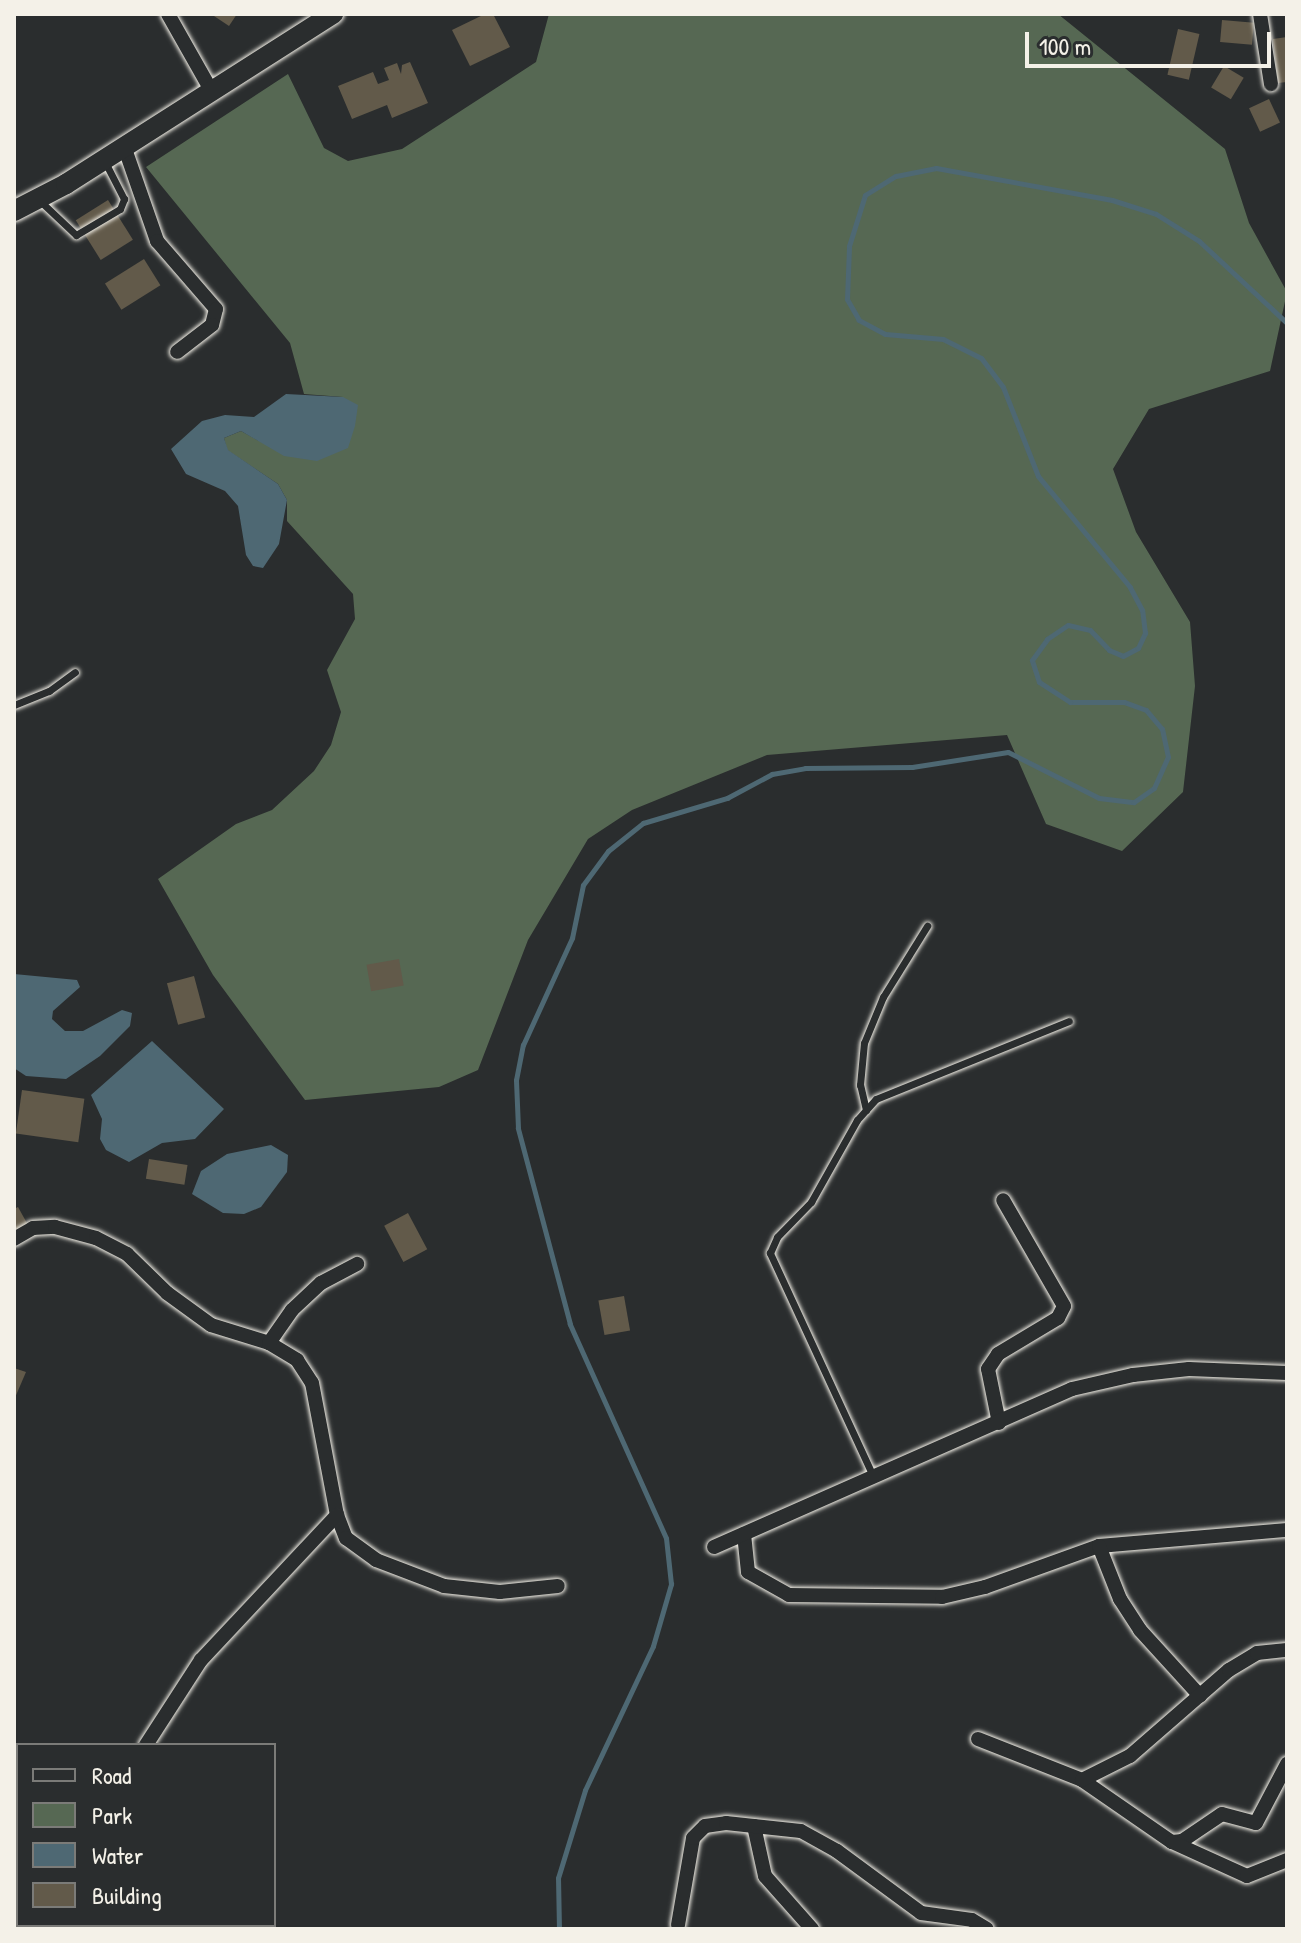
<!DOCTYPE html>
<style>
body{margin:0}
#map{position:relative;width:1301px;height:1943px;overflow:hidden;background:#2a2d2e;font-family:"Patrick Hand",sans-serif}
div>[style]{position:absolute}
.green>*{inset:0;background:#566853}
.water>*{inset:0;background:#4e6873}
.stream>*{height:5px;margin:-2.5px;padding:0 2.5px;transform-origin:2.5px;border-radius:2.5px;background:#4e6873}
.building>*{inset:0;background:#625a4a;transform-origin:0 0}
.roads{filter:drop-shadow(0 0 2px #f4f1e8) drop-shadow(0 0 2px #f4f1e8)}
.lane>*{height:7px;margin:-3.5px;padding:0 3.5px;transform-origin:3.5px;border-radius:3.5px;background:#2a2d2e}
.street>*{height:14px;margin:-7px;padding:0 7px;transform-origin:7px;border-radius:7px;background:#2a2d2e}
.secondary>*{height:20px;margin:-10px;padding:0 10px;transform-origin:10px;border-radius:10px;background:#2a2d2e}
span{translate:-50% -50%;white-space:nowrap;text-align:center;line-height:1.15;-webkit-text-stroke:6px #2a2d2e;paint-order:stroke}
.frame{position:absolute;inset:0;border:16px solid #f4f1e8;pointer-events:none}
.legend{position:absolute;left:16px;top:1743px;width:260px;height:184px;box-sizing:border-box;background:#2a2d2e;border:2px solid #7b7b78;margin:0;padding:10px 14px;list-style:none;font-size:24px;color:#f4f1e8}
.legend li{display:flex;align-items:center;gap:16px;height:40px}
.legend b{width:40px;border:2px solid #7b7b78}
.scale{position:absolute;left:1025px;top:32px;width:246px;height:36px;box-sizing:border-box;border:4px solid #f4f1e8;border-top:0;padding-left:10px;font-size:24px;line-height:28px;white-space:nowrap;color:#f4f1e8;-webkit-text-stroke:6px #2a2d2e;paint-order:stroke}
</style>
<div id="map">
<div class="green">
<i style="clip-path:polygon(549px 14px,1058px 14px,1225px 149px,1249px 223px,1287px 292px,1270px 371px,1149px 409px,1113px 469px,1136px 532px,1190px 622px,1195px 686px,1183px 792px,1122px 851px,1046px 824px,1007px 735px,767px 755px,632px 810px,588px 839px,528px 940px,478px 1070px,439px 1087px,305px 1100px,213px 975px,158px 879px,236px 824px,272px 810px,314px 771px,331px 745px,341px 712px,327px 670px,355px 619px,353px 594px,287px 521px,287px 500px,278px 484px,227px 450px,224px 438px,241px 431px,259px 441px,343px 397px,304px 394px,290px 343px,146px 167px,288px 74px,324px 148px,348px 161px,402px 149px,536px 62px)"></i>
</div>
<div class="water">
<i style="clip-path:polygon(286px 394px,343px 397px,358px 405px,355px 426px,348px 448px,317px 461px,284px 456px,241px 431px,224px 438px,228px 450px,278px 484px,287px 500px,279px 544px,263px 568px,253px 566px,246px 555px,238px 506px,225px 491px,186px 474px,171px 449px,202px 421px,225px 415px,254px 417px)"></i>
<i style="clip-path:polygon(14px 974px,77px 980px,80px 987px,53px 1011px,52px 1019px,65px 1031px,83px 1031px,122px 1010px,132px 1013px,130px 1026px,100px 1056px,66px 1079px,26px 1076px,14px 1068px)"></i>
<i style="clip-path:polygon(152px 1041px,224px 1109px,195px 1139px,162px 1143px,129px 1162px,106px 1150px,100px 1139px,102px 1119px,91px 1095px)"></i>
<i style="clip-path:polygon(271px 1145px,288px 1155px,287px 1172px,261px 1207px,244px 1214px,223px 1213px,192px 1194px,201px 1171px,227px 1154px)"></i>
</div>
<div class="stream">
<i style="left:559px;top:1929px;width:51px;rotate:-91.1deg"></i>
<i style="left:558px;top:1878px;width:92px;rotate:-72.9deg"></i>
<i style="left:585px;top:1790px;width:159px;rotate:-64.7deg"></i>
<i style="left:653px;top:1646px;width:65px;rotate:-73.8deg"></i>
<i style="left:671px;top:1584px;width:46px;rotate:-96.2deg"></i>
<i style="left:666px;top:1538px;width:235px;rotate:-114.2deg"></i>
<i style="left:570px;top:1324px;width:203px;rotate:-104.9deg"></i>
<i style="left:518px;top:1128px;width:48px;rotate:-92.4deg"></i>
<i style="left:516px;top:1080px;width:36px;rotate:-79deg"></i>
<i style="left:523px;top:1045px;width:118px;rotate:-65.4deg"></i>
<i style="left:572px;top:938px;width:54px;rotate:-78.3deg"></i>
<i style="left:583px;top:885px;width:42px;rotate:-53.7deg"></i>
<i style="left:608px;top:851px;width:45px;rotate:-38.7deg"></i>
<i style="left:643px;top:823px;width:88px;rotate:-16.6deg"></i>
<i style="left:727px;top:798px;width:51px;rotate:-28.1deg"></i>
<i style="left:772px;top:774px;width:34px;rotate:-10deg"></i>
<i style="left:805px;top:768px;width:107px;rotate:-0.5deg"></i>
<i style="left:912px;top:767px;width:97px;rotate:-8.9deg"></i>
<i style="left:1008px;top:752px;width:102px;rotate:26.8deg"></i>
<i style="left:1099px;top:798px;width:35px;rotate:7deg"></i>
<i style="left:1134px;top:802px;width:24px;rotate:-35deg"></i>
<i style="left:1154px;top:788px;width:34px;rotate:-66deg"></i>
<i style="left:1168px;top:757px;width:29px;rotate:-102deg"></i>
<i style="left:1162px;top:729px;width:25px;rotate:-130deg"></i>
<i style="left:1146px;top:710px;width:23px;rotate:-160deg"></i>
<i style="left:1124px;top:702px;width:54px;rotate:180deg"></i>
<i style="left:1070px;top:702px;width:37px;rotate:-147deg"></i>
<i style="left:1039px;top:682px;width:23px;rotate:-108deg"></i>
<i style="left:1032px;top:660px;width:26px;rotate:-54deg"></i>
<i style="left:1047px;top:639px;width:25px;rotate:-34deg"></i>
<i style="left:1068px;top:625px;width:23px;rotate:13deg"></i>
<i style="left:1090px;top:630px;width:28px;rotate:46deg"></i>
<i style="left:1109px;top:650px;width:15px;rotate:23deg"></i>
<i style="left:1123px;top:656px;width:17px;rotate:-28deg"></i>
<i style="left:1138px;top:648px;width:17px;rotate:-65deg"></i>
<i style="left:1145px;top:633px;width:23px;rotate:-97deg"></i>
<i style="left:1142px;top:610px;width:26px;rotate:-118deg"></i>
<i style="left:1130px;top:587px;width:144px;rotate:-129.7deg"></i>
<i style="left:1038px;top:476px;width:96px;rotate:-111.5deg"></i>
<i style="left:1003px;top:387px;width:36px;rotate:-127deg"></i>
<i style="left:981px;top:358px;width:42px;rotate:-153.4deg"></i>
<i style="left:943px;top:339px;width:58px;rotate:-175.1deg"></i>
<i style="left:885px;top:334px;width:30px;rotate:-152deg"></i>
<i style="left:859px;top:320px;width:24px;rotate:-120deg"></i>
<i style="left:847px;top:299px;width:53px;rotate:-87.8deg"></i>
<i style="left:849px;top:246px;width:53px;rotate:-72.6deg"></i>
<i style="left:865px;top:195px;width:36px;rotate:-32deg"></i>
<i style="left:896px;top:176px;width:41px;rotate:-11.3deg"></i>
<i style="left:936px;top:168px;width:179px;rotate:10.3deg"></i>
<i style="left:1112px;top:200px;width:46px;rotate:17.7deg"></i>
<i style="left:1156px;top:214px;width:51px;rotate:32.1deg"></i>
<i style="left:1199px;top:241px;width:120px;rotate:43deg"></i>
</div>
<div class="building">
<i style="clip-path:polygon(211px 14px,237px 14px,229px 26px)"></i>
<i style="clip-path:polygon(485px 14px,493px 14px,510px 47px,470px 66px,452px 30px)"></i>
<i style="left:1222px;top:20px;width:32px;height:22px;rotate:5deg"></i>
<i style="left:1178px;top:29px;width:22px;height:47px;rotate:13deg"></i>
<i style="clip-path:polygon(1287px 37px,1287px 82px,1278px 83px,1273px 39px)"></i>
<i style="clip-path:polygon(410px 62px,428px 103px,392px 118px,387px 105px,352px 119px,338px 86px,373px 72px,378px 84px,389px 80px,384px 68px,397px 63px,401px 74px,402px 65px)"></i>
<i style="left:1224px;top:66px;width:23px;height:25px;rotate:31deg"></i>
<i style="left:1269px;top:99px;width:26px;height:22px;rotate:65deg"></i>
<i style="left:108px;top:200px;width:47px;height:38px;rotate:58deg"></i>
<i style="left:144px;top:259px;width:31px;height:46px;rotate:58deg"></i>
<i style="left:399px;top:959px;width:27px;height:33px;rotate:80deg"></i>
<i style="left:194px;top:976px;width:43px;height:28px;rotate:75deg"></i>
<i style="left:22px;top:1090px;width:63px;height:44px;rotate:8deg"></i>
<i style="left:149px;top:1159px;width:39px;height:20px;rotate:9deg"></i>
<i style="clip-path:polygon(18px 1207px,28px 1225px,14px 1232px,14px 1209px)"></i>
<i style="left:408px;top:1213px;width:41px;height:27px;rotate:62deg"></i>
<i style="left:624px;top:1296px;width:35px;height:26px;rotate:80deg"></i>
<i style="clip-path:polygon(14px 1368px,26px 1372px,14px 1400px)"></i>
</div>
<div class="roads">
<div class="lane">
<i style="left:39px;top:200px;width:51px;rotate:43.4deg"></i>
<i style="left:76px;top:235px;width:51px;rotate:-30.6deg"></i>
<i style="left:120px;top:209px;width:11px;rotate:-68deg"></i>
<i style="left:124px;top:199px;width:42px;rotate:-117.2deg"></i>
<i style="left:14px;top:705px;width:38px;rotate:-22deg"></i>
<i style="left:49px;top:691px;width:32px;rotate:-36deg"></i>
<i style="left:866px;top:1110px;width:26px;rotate:-103deg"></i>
<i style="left:860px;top:1085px;width:42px;rotate:-84.6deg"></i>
<i style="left:864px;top:1043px;width:50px;rotate:-67.6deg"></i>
<i style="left:883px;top:997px;width:84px;rotate:-58.2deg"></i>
<i style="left:873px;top:1476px;width:246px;rotate:-114.8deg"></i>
<i style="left:770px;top:1253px;width:17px;rotate:-66deg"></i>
<i style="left:777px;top:1237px;width:49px;rotate:-45.8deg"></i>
<i style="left:811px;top:1202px;width:94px;rotate:-60.7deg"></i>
<i style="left:857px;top:1120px;width:28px;rotate:-48deg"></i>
<i style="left:876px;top:1099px;width:208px;rotate:-22deg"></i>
</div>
<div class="street">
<i style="left:168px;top:14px;width:87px;rotate:60.5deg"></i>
<i style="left:1260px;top:14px;width:71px;rotate:81.1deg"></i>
<i style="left:124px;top:146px;width:101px;rotate:70.8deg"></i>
<i style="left:157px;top:241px;width:90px;rotate:49.1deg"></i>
<i style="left:216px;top:309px;width:16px;rotate:104deg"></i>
<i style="left:212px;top:325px;width:44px;rotate:142.4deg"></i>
<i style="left:14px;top:1239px;width:22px;rotate:-30deg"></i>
<i style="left:33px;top:1228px;width:22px;rotate:-3deg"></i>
<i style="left:55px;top:1227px;width:42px;rotate:15deg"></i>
<i style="left:96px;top:1238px;width:35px;rotate:27deg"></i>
<i style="left:127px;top:1254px;width:56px;rotate:44.3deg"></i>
<i style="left:167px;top:1293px;width:54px;rotate:36deg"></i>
<i style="left:211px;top:1325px;width:61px;rotate:17.2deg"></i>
<i style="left:269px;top:1343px;width:33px;rotate:31deg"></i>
<i style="left:297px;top:1360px;width:27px;rotate:57deg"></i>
<i style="left:312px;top:1383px;width:134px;rotate:79.3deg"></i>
<i style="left:337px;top:1515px;width:25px;rotate:69deg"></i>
<i style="left:346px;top:1538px;width:37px;rotate:36deg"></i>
<i style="left:376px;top:1560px;width:73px;rotate:20.9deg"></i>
<i style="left:444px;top:1586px;width:56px;rotate:6.1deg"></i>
<i style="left:500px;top:1592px;width:58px;rotate:-5.9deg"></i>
<i style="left:269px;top:1343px;width:40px;rotate:-55.1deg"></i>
<i style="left:292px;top:1310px;width:40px;rotate:-43deg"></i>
<i style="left:321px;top:1283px;width:41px;rotate:-27.8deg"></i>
<i style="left:999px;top:1423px;width:55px;rotate:-101.5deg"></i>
<i style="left:988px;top:1369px;width:18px;rotate:-56deg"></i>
<i style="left:998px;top:1354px;width:70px;rotate:-31deg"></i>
<i style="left:1058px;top:1318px;width:13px;rotate:-63deg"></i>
<i style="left:1064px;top:1306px;width:122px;rotate:-119.9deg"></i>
<i style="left:744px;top:1534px;width:38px;rotate:84deg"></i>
<i style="left:748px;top:1572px;width:47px;rotate:29.3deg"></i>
<i style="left:789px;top:1595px;width:153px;rotate:0.7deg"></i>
<i style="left:942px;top:1597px;width:44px;rotate:-13.1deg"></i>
<i style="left:985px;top:1587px;width:121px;rotate:-19.8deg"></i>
<i style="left:1099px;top:1546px;width:189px;rotate:-4.9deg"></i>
<i style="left:1099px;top:1546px;width:57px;rotate:68.4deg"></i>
<i style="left:1120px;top:1599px;width:37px;rotate:57deg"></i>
<i style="left:1140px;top:1630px;width:89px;rotate:47.7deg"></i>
<i style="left:714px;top:1547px;width:391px;rotate:-23.8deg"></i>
<i style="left:1072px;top:1389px;width:63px;rotate:-12.9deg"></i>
<i style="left:1133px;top:1375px;width:56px;rotate:-6.1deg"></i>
<i style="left:1189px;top:1369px;width:98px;rotate:2.3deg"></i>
<i style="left:978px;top:1739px;width:112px;rotate:21.5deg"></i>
<i style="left:1082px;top:1780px;width:109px;rotate:34.6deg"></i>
<i style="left:1172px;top:1842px;width:10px;rotate:-6deg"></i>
<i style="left:1182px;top:1841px;width:48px;rotate:-34deg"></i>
<i style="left:1222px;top:1814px;width:35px;rotate:15deg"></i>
<i style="left:1256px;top:1823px;width:67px;rotate:-62.3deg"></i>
<i style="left:146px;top:1745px;width:101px;rotate:-57.1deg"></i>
<i style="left:201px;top:1660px;width:199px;rotate:-46.8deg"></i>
<i style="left:1082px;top:1780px;width:54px;rotate:-26.6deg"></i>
<i style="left:1130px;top:1756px;width:131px;rotate:-41deg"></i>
<i style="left:1229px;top:1670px;width:33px;rotate:-31deg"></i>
<i style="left:1257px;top:1653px;width:30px;rotate:-6deg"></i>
<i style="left:754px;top:1826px;width:51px;rotate:77.6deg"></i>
<i style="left:765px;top:1876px;width:71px;rotate:48.4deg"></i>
<i style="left:1172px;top:1842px;width:82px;rotate:24.4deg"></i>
<i style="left:1247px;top:1876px;width:43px;rotate:-21.8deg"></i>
<i style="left:678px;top:1925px;width:88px;rotate:-80.2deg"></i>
<i style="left:693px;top:1838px;width:17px;rotate:-45deg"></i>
<i style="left:705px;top:1826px;width:21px;rotate:-8deg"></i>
<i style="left:726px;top:1823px;width:75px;rotate:6.1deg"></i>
<i style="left:801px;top:1831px;width:41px;rotate:29.1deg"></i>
<i style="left:837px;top:1851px;width:104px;rotate:36.4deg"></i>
<i style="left:921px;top:1913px;width:51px;rotate:7.8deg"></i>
<i style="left:972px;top:1920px;width:17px;rotate:31deg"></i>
</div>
<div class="secondary">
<i style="left:14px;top:211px;width:59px;rotate:-27.4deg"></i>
<i style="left:66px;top:184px;width:317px;rotate:-32.5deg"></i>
</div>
</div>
<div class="frame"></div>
<ul class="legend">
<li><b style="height:10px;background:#2a2d2e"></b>Road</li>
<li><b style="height:22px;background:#566853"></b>Park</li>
<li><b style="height:22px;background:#4e6873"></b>Water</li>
<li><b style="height:22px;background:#625a4a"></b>Building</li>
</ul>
<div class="scale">100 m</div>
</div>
